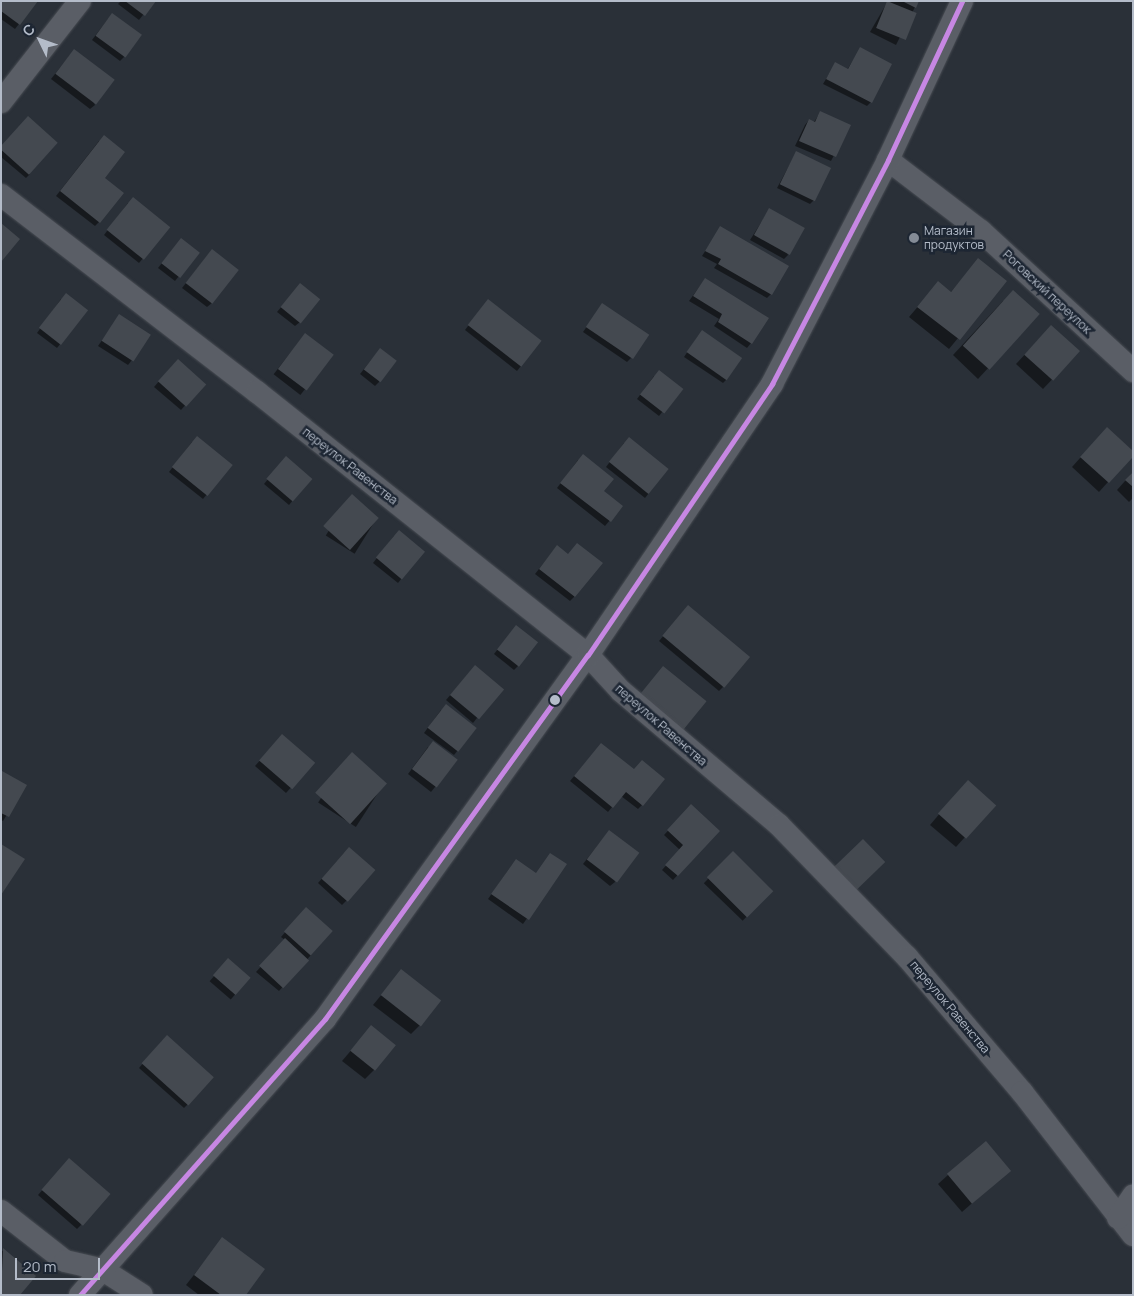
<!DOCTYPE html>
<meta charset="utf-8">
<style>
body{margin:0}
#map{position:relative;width:1134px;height:1296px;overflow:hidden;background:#2a3038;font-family:Manrope,sans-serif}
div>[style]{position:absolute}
.shadow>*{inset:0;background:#0007;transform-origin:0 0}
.building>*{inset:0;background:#444950;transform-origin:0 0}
.roads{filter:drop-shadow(0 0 1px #484c53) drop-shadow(0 0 1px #484c53)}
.minor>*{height:22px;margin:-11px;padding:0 11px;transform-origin:11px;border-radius:11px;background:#5a5e66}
.bus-1>*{height:5px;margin:-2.5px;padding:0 2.5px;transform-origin:2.5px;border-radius:2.5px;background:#c787e3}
.dots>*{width:14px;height:14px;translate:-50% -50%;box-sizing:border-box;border:2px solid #1d2633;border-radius:50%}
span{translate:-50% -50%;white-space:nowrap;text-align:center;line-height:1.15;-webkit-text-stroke:5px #1d2633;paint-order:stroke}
.poi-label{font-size:12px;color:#b4bcc9}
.left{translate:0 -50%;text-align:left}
.street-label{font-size:12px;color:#b4bcc9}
.frame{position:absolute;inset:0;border:2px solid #b4bcc9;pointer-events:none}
.north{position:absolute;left:15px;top:15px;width:50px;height:50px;-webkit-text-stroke:4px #1d2633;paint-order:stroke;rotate:312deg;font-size:14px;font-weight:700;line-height:20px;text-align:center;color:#b4bcc9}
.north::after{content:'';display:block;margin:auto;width:18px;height:22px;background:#b4bcc9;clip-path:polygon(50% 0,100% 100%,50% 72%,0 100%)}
.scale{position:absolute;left:15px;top:1258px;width:85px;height:22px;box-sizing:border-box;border:2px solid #b4bcc9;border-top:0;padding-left:6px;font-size:15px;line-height:18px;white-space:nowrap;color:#b4bcc9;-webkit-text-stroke:4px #1d2633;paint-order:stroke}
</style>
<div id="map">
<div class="shadow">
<i style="clip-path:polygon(1px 1px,37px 1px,15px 29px,1px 19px)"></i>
<i style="clip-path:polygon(121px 1px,154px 1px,139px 20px,118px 4px)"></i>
<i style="clip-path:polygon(888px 1px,918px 1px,896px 45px,870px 32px)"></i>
<i style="clip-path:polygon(108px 19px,124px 57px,120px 61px,92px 40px)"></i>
<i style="clip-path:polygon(860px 49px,871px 102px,867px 106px,823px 84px,835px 64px,847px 70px)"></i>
<i style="clip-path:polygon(70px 55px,95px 105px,90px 109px,51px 79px)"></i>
<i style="clip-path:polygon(820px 113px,849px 126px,831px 161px,795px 146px,805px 125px,809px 120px,814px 122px)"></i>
<i style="clip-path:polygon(99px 141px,103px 178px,99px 222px,95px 226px,56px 196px)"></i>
<i style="clip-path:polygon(1px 149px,30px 174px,26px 178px,1px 157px)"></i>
<i style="clip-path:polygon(796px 153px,814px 200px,810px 204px,777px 188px)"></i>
<i style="clip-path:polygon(128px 203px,169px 227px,139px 263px,104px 235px)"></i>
<i style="clip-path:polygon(769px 210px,788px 255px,784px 259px,750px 240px)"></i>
<i style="clip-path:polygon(720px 228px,771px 294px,767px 298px,714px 268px,717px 264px,702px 256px)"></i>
<i style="clip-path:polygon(177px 244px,198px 253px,175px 281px,158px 268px)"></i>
<i style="clip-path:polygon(212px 250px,212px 303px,207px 307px,182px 288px)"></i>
<i style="clip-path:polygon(978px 260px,1005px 281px,949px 349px,909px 317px,938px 283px,950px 293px)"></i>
<i style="clip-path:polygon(705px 279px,751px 343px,747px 348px,714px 326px,719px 319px,689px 301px)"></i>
<i style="clip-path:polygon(296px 289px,300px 322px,295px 326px,277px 312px)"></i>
<i style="clip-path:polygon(61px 299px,61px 343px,57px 348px,37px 333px)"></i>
<i style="clip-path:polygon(1003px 301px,1038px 314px,978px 379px,953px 355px)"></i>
<i style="clip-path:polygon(484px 305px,521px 366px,517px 371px,465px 330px)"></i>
<i style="clip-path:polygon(602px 305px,631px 358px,627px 362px,583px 332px)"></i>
<i style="clip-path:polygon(119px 316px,132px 360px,128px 365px,98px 346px)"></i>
<i style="left:305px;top:334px;width:34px;height:51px;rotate:38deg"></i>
<i style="clip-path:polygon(698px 336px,727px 379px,723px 383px,684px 357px)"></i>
<i style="clip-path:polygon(1042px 336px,1079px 351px,1043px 389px,1016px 364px)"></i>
<i style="clip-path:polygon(376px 354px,379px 382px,375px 386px,360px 374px)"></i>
<i style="clip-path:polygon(173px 365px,204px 384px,181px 410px,154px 387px)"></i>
<i style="clip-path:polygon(654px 376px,663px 411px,659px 416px,637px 399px)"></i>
<i style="clip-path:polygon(1097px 439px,1108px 482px,1099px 492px,1072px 467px)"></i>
<i style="clip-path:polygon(192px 442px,231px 465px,203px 499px,169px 472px)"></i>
<i style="clip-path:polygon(624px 443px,649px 493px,645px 498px,606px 467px)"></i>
<i style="clip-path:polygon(578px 460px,602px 491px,622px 506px,605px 526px,557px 488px)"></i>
<i style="clip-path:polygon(281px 463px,311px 479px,289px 505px,264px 484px)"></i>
<i style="clip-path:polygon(1133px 472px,1133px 498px,1129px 502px,1117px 490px)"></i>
<i style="left:348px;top:500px;width:34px;height:42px;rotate:32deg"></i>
<i style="clip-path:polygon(394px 536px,402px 578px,398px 583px,373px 563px)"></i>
<i style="clip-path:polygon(553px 551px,575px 596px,570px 601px,535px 574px)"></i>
<i style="clip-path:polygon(684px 612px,723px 687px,719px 691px,659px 641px)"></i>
<i style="clip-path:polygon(512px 631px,518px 666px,514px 670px,494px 654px)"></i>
<i style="clip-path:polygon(471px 671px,477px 718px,473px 723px,446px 700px)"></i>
<i style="clip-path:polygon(441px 710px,476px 728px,454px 755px,424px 733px)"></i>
<i style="clip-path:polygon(278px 740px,313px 763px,286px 793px,255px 766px)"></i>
<i style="clip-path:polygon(428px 747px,456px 761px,431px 792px,408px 774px)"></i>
<i style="clip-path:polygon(597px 749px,642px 805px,638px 809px,621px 796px,608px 812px,570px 781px)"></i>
<i style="left:347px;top:758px;width:45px;height:53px;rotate:33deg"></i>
<i style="clip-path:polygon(2px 773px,25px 785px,3px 821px,1px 820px)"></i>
<i style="clip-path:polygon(958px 792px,994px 805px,956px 847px,930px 825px)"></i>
<i style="clip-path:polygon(691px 806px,718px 831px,673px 880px,662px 870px,680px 850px,664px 835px)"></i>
<i style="clip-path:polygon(605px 836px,615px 882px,610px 886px,583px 864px)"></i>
<i style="clip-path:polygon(344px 853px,347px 900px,342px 905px,318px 883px)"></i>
<i style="left:733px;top:853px;width:54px;height:42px;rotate:44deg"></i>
<i style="clip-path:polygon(512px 865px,536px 874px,565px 865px,523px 924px,488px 899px)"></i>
<i style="clip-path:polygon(302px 913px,311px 955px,279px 991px,256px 972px,285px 940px,281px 937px)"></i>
<i style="left:228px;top:960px;width:28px;height:28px;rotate:41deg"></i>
<i style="clip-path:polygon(401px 971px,420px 1025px,411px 1034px,373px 1005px)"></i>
<i style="clip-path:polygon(371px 1027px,374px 1070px,365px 1079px,342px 1061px)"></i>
<i style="clip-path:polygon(162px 1041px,188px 1104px,184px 1108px,139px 1068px)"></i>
<i style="clip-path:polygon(65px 1164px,81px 1225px,77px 1229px,38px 1195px)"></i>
<i style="clip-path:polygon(1009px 1171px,962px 1212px,938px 1184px,948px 1175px)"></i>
<i style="clip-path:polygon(222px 1239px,244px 1295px,199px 1295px,186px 1285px)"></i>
<i style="clip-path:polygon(4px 1250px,1px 1295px,1px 1252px)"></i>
</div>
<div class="building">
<i style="clip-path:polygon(1px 1px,38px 1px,20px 25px,1px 11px)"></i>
<i style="clip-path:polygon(125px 1px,156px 1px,145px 16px)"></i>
<i style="left:887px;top:1px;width:32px;height:29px;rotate:22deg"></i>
<i style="clip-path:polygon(902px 1px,919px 1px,916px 8px)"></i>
<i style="left:112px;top:13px;width:37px;height:28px;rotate:36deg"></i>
<i style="clip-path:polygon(860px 47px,892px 64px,872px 103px,826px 79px,835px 62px,848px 69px)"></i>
<i style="left:74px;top:49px;width:51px;height:31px;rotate:37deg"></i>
<i style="clip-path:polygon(820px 111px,851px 125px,836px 157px,799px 141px,809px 119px,815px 122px)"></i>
<i style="left:28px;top:116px;width:40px;height:43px;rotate:42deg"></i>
<i style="clip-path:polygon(104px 135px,125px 152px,105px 178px,124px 193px,100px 223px,60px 191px)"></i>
<i style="left:796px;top:151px;width:39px;height:37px;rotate:26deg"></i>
<i style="left:133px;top:197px;width:48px;height:42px;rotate:39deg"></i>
<i style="left:769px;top:208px;width:41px;height:31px;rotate:29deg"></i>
<i style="clip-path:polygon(1px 223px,20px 239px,1px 262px)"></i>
<i style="clip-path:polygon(720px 226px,789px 266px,772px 295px,718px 264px,721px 259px,705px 251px)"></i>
<i style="left:181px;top:238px;width:24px;height:32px;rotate:38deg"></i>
<i style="left:212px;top:249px;width:34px;height:43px;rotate:38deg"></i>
<i style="clip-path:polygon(978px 258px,1007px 281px,960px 340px,917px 307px,938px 281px,951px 292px)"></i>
<i style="clip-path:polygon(705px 278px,769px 318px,752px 344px,718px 322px,722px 314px,693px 296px)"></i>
<i style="left:300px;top:283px;width:26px;height:31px;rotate:39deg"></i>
<i style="left:1013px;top:290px;width:36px;height:75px;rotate:42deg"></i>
<i style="left:66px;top:293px;width:28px;height:44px;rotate:38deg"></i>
<i style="left:488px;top:299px;width:68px;height:33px;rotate:38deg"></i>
<i style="left:602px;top:303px;width:57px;height:29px;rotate:34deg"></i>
<i style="left:119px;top:314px;width:38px;height:32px;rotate:33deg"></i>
<i style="left:1051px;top:325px;width:39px;height:40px;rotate:42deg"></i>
<i style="left:702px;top:330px;width:49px;height:27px;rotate:35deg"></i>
<i style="left:305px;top:333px;width:36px;height:45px;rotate:37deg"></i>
<i style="left:380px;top:348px;width:21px;height:27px;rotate:37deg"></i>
<i style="left:178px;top:359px;width:38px;height:30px;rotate:42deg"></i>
<i style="left:659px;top:370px;width:31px;height:31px;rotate:38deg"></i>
<i style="clip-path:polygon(1107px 427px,1133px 451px,1133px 457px,1109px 483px,1080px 457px)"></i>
<i style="left:197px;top:436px;width:46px;height:40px;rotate:39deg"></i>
<i style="left:629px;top:437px;width:51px;height:32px;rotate:39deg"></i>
<i style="clip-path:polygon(583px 454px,614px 479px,604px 491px,623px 506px,611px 522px,560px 483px)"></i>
<i style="left:286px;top:456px;width:35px;height:30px;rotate:41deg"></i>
<i style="clip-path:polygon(1133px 472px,1133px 487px,1125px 480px)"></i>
<i style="left:352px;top:494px;width:36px;height:43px;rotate:42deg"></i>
<i style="left:399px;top:530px;width:34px;height:36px;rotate:40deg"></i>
<i style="clip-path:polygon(577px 543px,603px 563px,575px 597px,539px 569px,557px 545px,568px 554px)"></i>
<i style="left:688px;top:605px;width:81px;height:40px;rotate:40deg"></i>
<i style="left:516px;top:625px;width:28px;height:31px;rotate:38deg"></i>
<i style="left:475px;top:665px;width:38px;height:39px;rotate:40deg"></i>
<i style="left:663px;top:666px;width:56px;height:41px;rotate:39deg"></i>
<i style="left:446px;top:704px;width:39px;height:30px;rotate:38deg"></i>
<i style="left:282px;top:734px;width:44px;height:35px;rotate:41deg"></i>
<i style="left:433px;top:741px;width:31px;height:35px;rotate:37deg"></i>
<i style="clip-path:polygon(601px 743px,634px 769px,642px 760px,665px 779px,643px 806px,626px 792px,613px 808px,574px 776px)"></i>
<i style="left:352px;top:752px;width:47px;height:55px;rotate:42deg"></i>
<i style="clip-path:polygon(2px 771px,27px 785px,9px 817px,1px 813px)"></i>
<i style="left:968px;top:780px;width:38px;height:45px;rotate:42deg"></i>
<i style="clip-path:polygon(691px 804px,720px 831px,678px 876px,665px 865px,683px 845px,667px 830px)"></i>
<i style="left:609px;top:830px;width:38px;height:37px;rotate:37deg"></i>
<i style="left:863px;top:839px;width:32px;height:43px;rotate:46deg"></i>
<i style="clip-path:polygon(1px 844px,25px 859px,1px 895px)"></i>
<i style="left:349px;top:847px;width:35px;height:42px;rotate:41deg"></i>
<i style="left:733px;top:851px;width:57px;height:37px;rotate:45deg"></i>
<i style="clip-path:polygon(550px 853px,567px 864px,529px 920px,491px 894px,516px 859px,536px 873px)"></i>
<i style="left:306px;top:907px;width:36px;height:33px;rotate:42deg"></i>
<i style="left:285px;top:938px;width:33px;height:38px;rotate:43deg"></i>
<i style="left:228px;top:958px;width:30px;height:23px;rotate:41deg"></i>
<i style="left:401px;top:969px;width:51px;height:33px;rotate:38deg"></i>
<i style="left:371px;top:1025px;width:32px;height:33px;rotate:39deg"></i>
<i style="left:167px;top:1035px;width:63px;height:38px;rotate:42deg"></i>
<i style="left:986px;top:1141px;width:39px;height:51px;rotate:50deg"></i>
<i style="left:69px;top:1158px;width:55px;height:42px;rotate:41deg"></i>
<i style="clip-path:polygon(222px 1237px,265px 1269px,246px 1295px,221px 1295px,194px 1275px)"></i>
<i style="clip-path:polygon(3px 1248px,36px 1276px,20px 1295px,1px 1295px)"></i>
</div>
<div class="roads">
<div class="minor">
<i style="left:1px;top:102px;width:128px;rotate:-52deg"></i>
<i style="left:888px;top:160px;width:117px;rotate:37.4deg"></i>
<i style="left:981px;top:231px;width:207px;rotate:42.6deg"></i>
<i style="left:1px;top:195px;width:323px;rotate:37.6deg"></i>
<i style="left:257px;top:392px;width:423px;rotate:38.5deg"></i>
<i style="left:588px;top:655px;width:49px;rotate:47.5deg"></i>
<i style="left:621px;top:691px;width:207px;rotate:40.3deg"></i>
<i style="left:779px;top:825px;width:184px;rotate:45.9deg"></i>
<i style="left:907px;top:957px;width:177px;rotate:49.6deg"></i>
<i style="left:1022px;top:1092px;width:181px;rotate:52.2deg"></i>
<i style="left:1px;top:1211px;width:81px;rotate:38deg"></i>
<i style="left:65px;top:1261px;width:39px;rotate:13deg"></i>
<i style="left:103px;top:1270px;width:46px;rotate:32.7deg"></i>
<i style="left:1118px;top:1218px;width:27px;rotate:-56deg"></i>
<i style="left:80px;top:1295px;width:369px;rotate:-48.4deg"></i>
<i style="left:325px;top:1019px;width:449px;rotate:-54.2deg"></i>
<i style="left:588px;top:655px;width:328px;rotate:-55.8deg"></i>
<i style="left:772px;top:384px;width:252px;rotate:-62.6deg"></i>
<i style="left:888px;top:160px;width:175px;rotate:-65deg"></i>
</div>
</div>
<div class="bus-1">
<i style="left:80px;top:1295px;width:369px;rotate:-48.4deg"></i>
<i style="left:325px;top:1019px;width:449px;rotate:-54.2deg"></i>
<i style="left:588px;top:655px;width:328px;rotate:-55.8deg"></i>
<i style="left:772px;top:384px;width:252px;rotate:-62.6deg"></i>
<i style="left:888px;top:160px;width:175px;rotate:-65deg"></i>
</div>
<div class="dots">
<i style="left:914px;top:238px;background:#848b96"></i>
<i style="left:555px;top:700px;background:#b4bcc9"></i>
</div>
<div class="poi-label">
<span class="left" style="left:924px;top:238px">Магазин<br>продуктов</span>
</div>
<div class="street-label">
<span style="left:1047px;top:292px;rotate:43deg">Роговский переулок</span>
<span style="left:350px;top:466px;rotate:38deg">переулок Равенства</span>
<span style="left:661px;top:725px;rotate:41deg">переулок Равенства</span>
<span style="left:950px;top:1007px;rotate:50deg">переулок Равенства</span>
</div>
<div class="frame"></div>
<div class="north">С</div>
<div class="scale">20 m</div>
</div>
